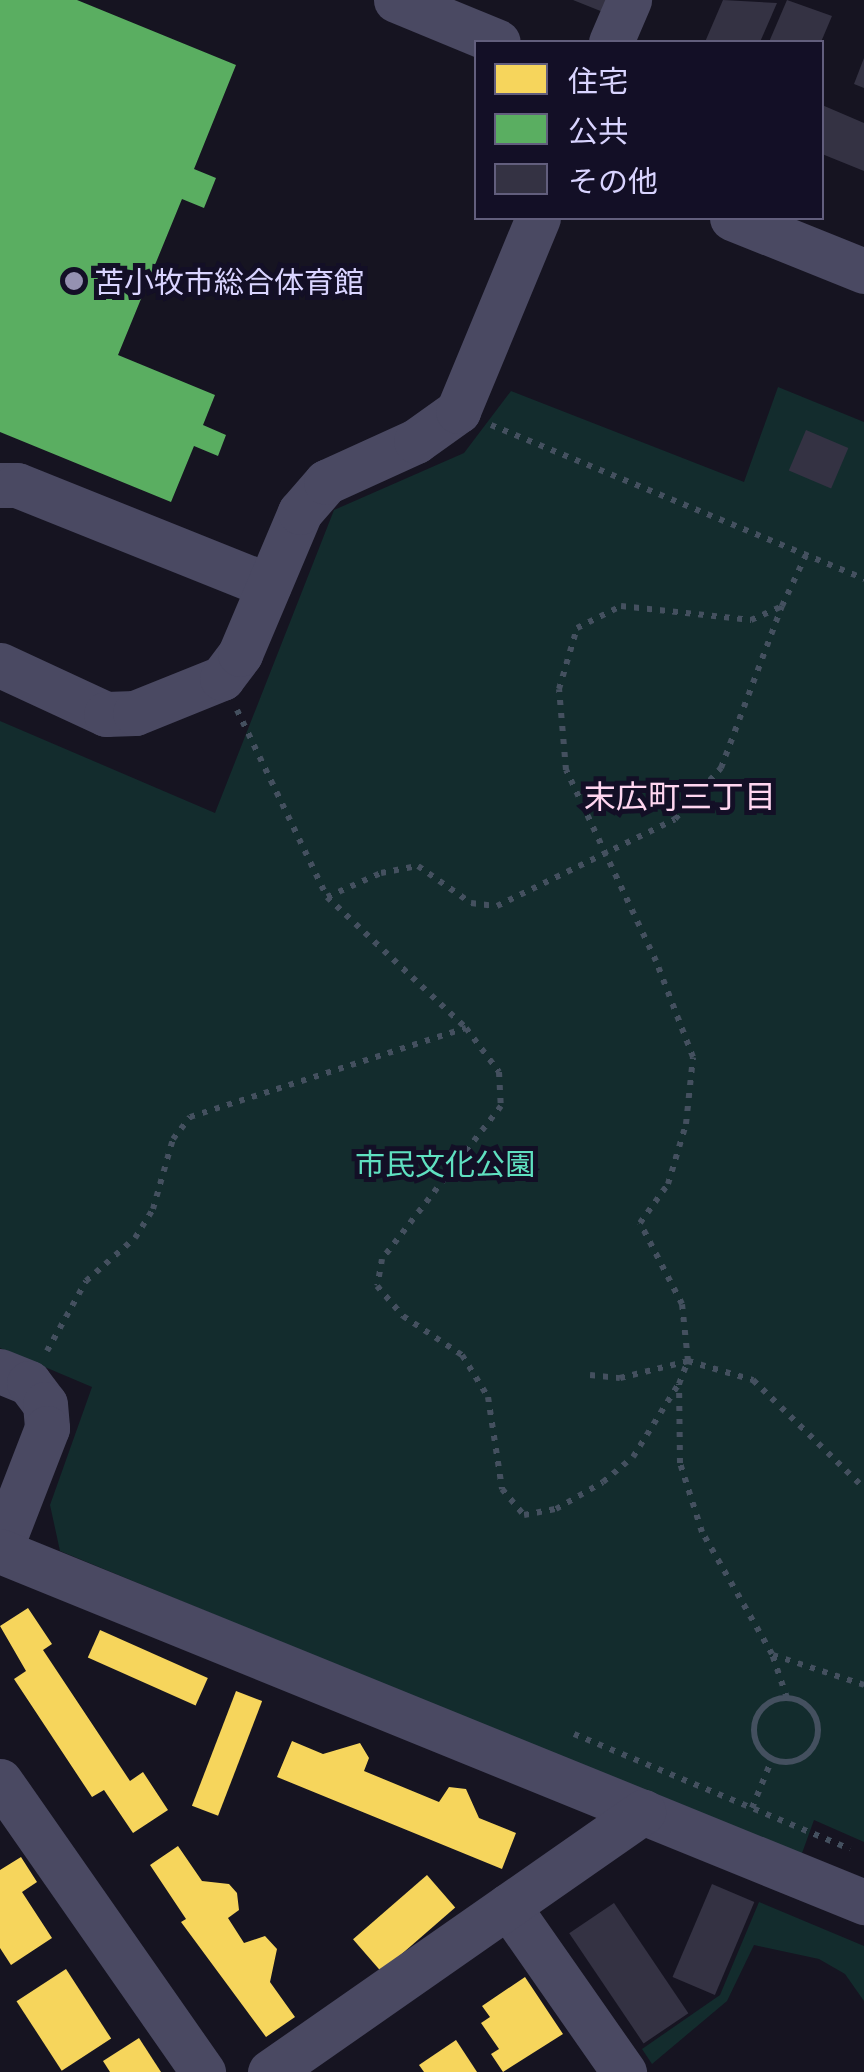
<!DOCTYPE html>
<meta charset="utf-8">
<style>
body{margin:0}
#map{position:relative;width:864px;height:2072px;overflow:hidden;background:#161421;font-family:Lato,"Noto Sans JP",sans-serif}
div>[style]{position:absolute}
.green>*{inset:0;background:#132c2d}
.homes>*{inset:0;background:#f6d55c;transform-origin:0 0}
.public>*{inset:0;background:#5aae61}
.building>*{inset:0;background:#343243;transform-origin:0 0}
.path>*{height:6px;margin-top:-3px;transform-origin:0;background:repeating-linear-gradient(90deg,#44505f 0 5px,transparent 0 13px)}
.path>.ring{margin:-3px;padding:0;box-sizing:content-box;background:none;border:6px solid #44505f;border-radius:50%}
.minor>*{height:45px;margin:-22.5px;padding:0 22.5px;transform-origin:22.5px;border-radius:22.5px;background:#4a4962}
.dots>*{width:28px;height:28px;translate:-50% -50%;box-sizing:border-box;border:5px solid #130f26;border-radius:50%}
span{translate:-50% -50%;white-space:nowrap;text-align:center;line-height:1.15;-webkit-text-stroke:10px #130f26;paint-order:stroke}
.poi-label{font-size:30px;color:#d9d4ff}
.left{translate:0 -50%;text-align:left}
.park-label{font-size:30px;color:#5fe0c0}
.neighbourhood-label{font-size:32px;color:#ffd6f0}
.legend{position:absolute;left:474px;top:40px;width:350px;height:180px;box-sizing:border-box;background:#130f26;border:2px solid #625e7d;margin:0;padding:12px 18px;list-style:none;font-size:30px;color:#d9d4ff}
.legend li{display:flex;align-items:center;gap:20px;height:50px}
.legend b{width:50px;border:2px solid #625e7d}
</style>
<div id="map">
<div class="green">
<i style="clip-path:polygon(778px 387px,864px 422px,864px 1842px,814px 1820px,801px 1856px,60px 1551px,50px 1505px,92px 1387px,0 1348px,0 721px,215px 813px,334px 510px,464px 453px,511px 391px,744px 482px)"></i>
<i style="clip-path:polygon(759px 1902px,864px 1946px,864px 2001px,845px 1974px,819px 1959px,754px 1945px,727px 2001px,652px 2064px,642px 2049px,720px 1995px)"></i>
</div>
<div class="homes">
<i style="clip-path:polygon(28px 1608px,52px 1644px,43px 1650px,130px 1781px,143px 1772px,168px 1810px,133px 1833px,104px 1790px,92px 1797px,14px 1679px,26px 1671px,0 1626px)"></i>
<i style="left:100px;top:1630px;width:118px;height:30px;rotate:24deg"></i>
<i style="left:236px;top:1691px;width:28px;height:123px;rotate:21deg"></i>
<i style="clip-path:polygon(292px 1741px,323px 1754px,360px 1743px,369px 1758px,364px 1771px,439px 1802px,449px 1787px,466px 1789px,479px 1818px,516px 1833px,502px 1869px,277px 1777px)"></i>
<i style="clip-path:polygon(178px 1846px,202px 1881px,229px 1884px,237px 1893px,239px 1910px,228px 1918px,244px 1943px,265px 1936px,277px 1949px,270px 1982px,295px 2017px,266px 2037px,181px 1922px,186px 1919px,150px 1865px)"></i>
<i style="clip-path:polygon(21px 1857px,37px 1882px,22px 1892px,52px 1938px,11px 1965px,0 1948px,0 1870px)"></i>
<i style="left:427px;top:1875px;width:43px;height:98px;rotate:49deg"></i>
<i style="left:66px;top:1969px;width:83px;height:59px;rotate:57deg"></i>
<i style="clip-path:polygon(525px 1977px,563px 2034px,503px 2072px,491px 2054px,499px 2049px,481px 2023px,490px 2017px,482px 2006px)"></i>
<i style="clip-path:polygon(139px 2038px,161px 2072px,110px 2072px,103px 2061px)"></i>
<i style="clip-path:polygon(456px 2040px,477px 2072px,424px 2072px,419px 2065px)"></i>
</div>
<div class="public">
<i style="clip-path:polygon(0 0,77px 0,236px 65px,194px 169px,216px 178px,204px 208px,182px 199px,118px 355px,215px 395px,203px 425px,226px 435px,218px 456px,194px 446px,171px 502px,0 432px)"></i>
</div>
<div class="building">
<i style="clip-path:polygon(573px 0,608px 0,603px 12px)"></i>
<i style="clip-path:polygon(723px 0,777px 3px,760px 42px,705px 42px)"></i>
<i style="clip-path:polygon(787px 0,832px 16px,821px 42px,769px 42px)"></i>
<i style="clip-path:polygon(864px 58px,864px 88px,854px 84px)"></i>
<i style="clip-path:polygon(822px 105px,864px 123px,864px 171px,822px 154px)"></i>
<i style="left:806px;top:430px;width:46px;height:44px;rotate:23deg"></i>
<i style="left:712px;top:1884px;width:46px;height:101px;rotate:23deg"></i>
<i style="left:614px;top:1903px;width:133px;height:54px;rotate:56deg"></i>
</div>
<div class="path">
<i style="left:491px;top:425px;width:404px;rotate:22.4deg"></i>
<i style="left:237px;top:710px;width:208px;rotate:64.3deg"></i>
<i style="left:327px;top:897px;width:191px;rotate:43.3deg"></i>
<i style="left:466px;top:1028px;width:55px;rotate:53.1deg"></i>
<i style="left:499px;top:1072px;width:34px;rotate:87deg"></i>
<i style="left:501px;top:1106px;width:194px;rotate:127.9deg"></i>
<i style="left:382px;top:1259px;width:27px;rotate:100deg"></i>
<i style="left:377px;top:1286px;width:40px;rotate:49deg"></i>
<i style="left:403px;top:1316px;width:71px;rotate:33.5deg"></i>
<i style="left:462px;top:1355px;width:49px;rotate:58.2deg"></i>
<i style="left:488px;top:1397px;width:93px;rotate:81.3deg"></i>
<i style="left:502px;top:1489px;width:34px;rotate:50deg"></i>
<i style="left:524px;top:1515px;width:33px;rotate:-11deg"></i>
<i style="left:556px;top:1509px;width:54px;rotate:-29.9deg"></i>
<i style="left:603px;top:1482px;width:39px;rotate:-40deg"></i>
<i style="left:633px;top:1457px;width:85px;rotate:-58deg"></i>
<i style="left:327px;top:897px;width:59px;rotate:-24deg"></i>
<i style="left:381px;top:873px;width:38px;rotate:-11deg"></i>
<i style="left:418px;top:866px;width:65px;rotate:34.9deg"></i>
<i style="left:471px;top:903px;width:26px;rotate:7deg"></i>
<i style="left:497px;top:906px;width:198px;rotate:-26deg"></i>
<i style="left:675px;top:819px;width:69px;rotate:-48deg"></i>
<i style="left:721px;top:768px;width:173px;rotate:-69.4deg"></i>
<i style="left:47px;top:1351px;width:80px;rotate:-60.9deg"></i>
<i style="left:86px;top:1281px;width:65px;rotate:-41.3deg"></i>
<i style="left:135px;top:1238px;width:34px;rotate:-58deg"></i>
<i style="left:153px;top:1209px;width:73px;rotate:-74.1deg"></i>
<i style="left:173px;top:1139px;width:28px;rotate:-52deg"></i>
<i style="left:190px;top:1117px;width:290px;rotate:-17.9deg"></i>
<i style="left:590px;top:1375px;width:30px;rotate:6deg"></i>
<i style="left:620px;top:1378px;width:70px;rotate:-14deg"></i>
<i style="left:688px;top:1361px;width:68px;rotate:16.3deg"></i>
<i style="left:753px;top:1380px;width:155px;rotate:44.2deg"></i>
<i style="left:773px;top:1655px;width:96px;rotate:18.2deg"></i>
<i style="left:787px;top:1698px;width:46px;rotate:-108.8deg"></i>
<i style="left:772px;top:1654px;width:141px;rotate:-119.8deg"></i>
<i style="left:702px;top:1532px;width:72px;rotate:-107.7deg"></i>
<i style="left:680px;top:1463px;width:79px;rotate:-90.7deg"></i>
<i style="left:679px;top:1384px;width:25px;rotate:-69deg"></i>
<i style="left:688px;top:1361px;width:57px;rotate:-96deg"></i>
<i style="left:682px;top:1304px;width:91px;rotate:-117.4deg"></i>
<i style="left:640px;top:1223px;width:48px;rotate:-54.3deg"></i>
<i style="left:668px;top:1184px;width:63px;rotate:-73.3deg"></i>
<i style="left:686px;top:1124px;width:67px;rotate:-84deg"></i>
<i style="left:693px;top:1057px;width:103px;rotate:-111.1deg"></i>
<i style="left:656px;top:961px;width:211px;rotate:-115.2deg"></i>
<i style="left:566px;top:770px;width:81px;rotate:-94.9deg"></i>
<i style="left:559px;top:689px;width:64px;rotate:-73.6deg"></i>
<i style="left:577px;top:628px;width:49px;rotate:-26.6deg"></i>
<i style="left:621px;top:606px;width:131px;rotate:6.1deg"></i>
<i style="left:751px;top:620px;width:34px;rotate:-24deg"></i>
<i style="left:782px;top:606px;width:56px;rotate:-64.8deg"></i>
<i class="ring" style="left:754px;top:1698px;width:58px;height:58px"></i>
<i style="left:574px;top:1734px;width:299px;rotate:22.6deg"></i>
<i style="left:752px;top:1808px;width:53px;rotate:-67.8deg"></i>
</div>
<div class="minor">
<i style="left:396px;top:0;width:110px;rotate:22.4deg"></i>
<i style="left:611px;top:42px;width:46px;rotate:-66.8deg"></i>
<i style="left:732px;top:218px;width:142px;rotate:21.9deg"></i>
<i style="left:0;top:485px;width:17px"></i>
<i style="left:17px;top:485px;width:271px;rotate:21.8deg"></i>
<i style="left:0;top:665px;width:117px;rotate:24.8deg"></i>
<i style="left:106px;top:714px;width:29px;rotate:-2deg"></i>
<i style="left:135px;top:713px;width:94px;rotate:-21.9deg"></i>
<i style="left:222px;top:678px;width:30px;rotate:-53deg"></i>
<i style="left:240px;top:654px;width:154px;rotate:-67.1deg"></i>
<i style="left:300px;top:512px;width:40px;rotate:-49deg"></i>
<i style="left:326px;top:482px;width:99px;rotate:-24.5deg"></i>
<i style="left:416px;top:441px;width:52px;rotate:-35.5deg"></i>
<i style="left:458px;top:411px;width:209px;rotate:-67.5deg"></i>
<i style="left:0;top:1371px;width:31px;rotate:22deg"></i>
<i style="left:29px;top:1383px;width:26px;rotate:53deg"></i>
<i style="left:45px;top:1404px;width:24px;rotate:85deg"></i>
<i style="left:47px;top:1428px;width:130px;rotate:111.2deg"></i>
<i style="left:0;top:1551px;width:933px;rotate:22.11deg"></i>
<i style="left:0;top:1781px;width:355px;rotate:55.1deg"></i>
<i style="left:508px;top:1906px;width:203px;rotate:55.1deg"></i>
<i style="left:270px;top:2072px;width:455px;rotate:-34.9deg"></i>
</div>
<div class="dots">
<i style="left:74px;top:281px;background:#9591b1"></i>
</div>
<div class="poi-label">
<span class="left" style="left:94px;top:281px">苫小牧市総合体育館</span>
</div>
<div class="park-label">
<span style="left:445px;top:1163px">市民文化公園</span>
</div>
<div class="neighbourhood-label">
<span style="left:680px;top:796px">末広町三丁目</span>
</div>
<ul class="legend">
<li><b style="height:28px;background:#f6d55c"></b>住宅</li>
<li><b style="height:28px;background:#5aae61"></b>公共</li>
<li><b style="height:28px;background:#343243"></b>その他</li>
</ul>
</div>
